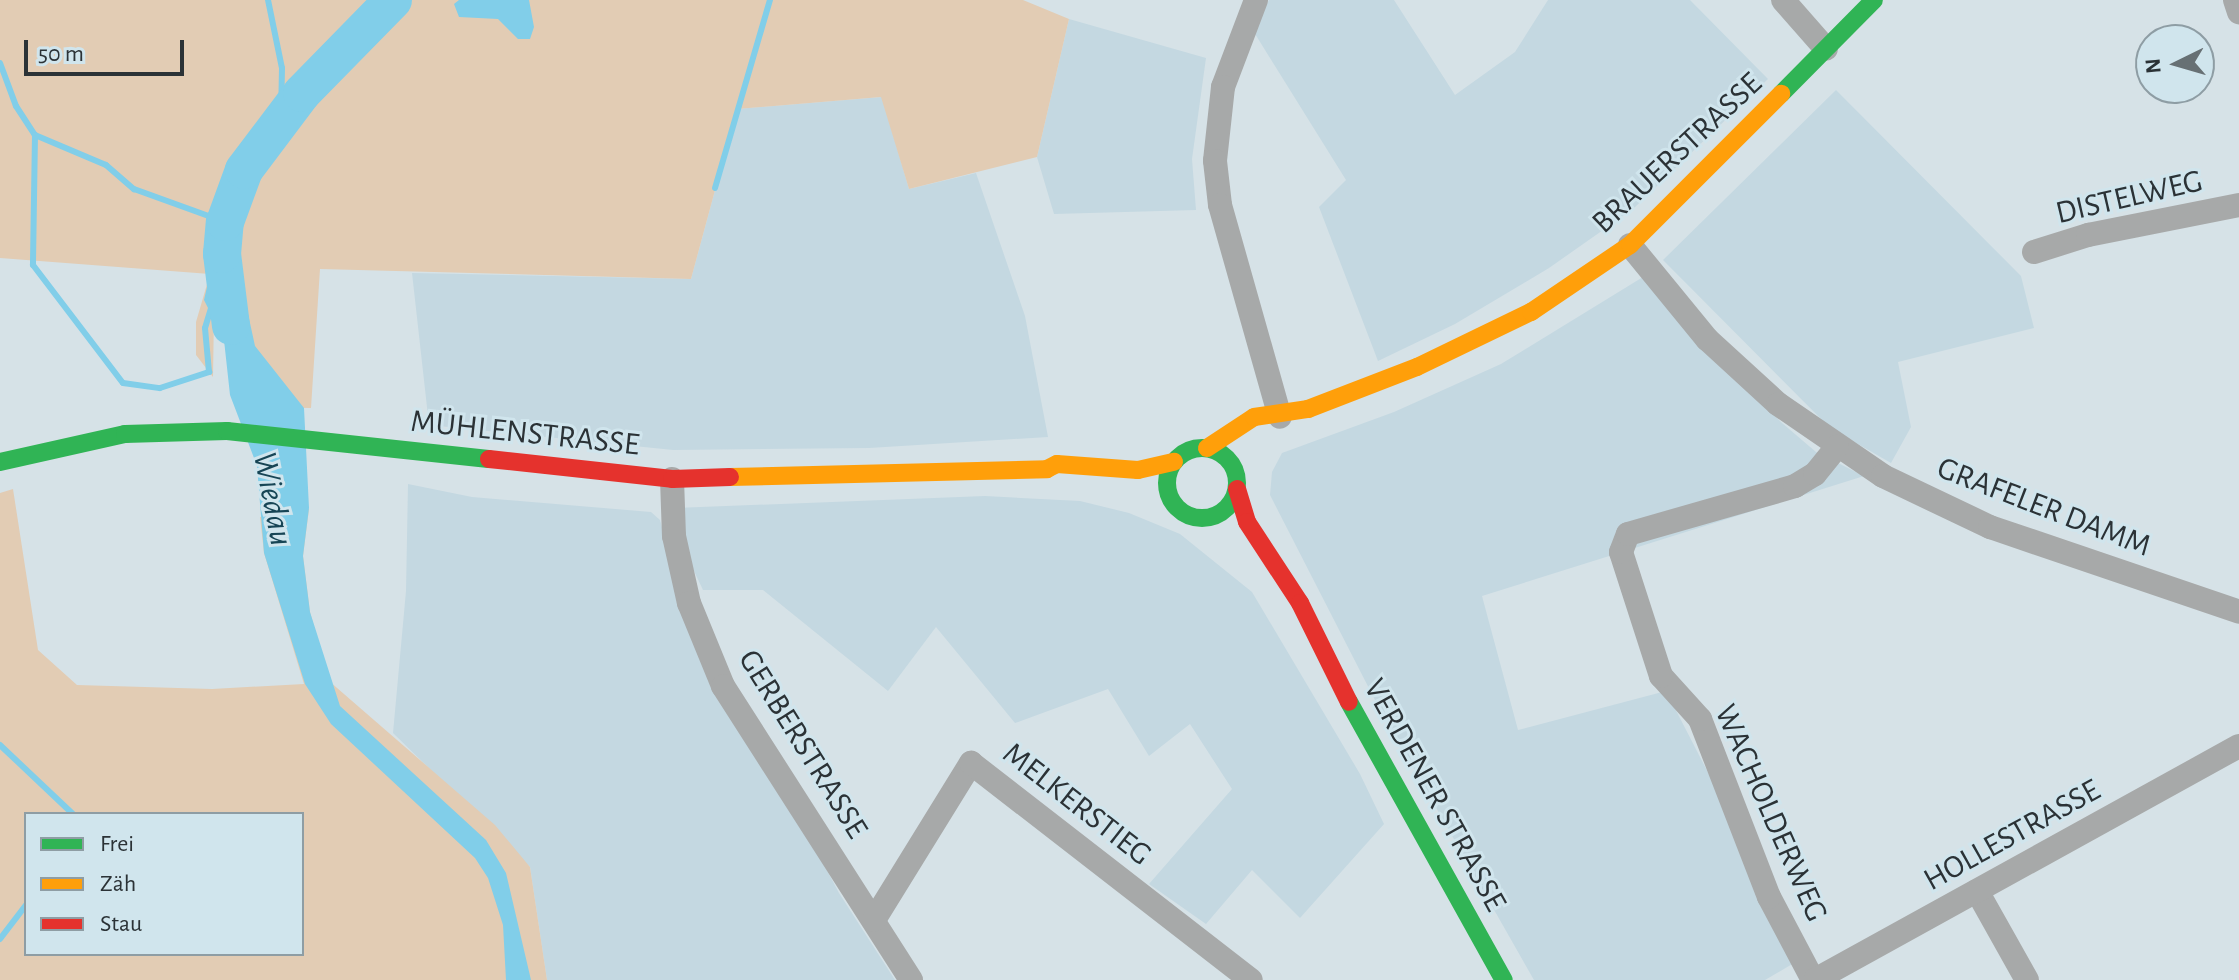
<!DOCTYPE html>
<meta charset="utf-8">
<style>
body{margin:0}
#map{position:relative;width:2239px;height:980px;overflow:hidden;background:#d6e2e7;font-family:"Alegreya Sans",sans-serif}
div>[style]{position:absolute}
.built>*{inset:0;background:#c4d8e1}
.green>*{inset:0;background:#e2ccb4}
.water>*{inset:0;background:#81cee9}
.stream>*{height:6px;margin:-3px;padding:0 3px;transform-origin:3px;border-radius:3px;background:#81cee9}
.river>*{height:38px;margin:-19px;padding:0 19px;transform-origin:19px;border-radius:19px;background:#81cee9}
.street>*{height:24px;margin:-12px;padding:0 12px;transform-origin:12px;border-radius:12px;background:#a7a9a9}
.fast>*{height:18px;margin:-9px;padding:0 9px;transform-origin:9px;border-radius:9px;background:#30b455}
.fast>.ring{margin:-9px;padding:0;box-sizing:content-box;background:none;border:18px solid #30b455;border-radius:50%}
.slow>*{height:18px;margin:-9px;padding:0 9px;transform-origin:9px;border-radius:9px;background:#ff9f0a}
.jam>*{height:18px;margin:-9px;padding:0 9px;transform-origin:9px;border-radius:9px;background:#e5322d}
span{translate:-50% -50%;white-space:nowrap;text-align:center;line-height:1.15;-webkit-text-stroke:6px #d0e5ed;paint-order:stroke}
.street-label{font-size:32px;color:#2b3236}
.water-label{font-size:34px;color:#174555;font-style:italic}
.legend{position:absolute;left:24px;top:812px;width:280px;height:144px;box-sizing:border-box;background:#d0e5ed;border:2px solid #8e9da4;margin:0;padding:10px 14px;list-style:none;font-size:24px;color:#2b3236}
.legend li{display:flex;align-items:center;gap:16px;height:40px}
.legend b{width:40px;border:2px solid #8e9da4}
.north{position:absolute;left:2135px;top:24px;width:80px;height:80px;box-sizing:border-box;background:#d0e5ed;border:2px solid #8e9da4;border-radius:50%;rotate:265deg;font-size:22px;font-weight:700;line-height:32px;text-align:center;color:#2b3236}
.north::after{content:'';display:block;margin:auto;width:28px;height:36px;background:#677074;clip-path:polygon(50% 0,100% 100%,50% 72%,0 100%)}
.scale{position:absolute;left:24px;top:40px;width:160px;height:36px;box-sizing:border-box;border:4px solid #2b3236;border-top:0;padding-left:10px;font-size:24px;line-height:28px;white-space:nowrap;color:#2b3236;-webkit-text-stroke:6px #d0e5ed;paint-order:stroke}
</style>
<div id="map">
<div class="built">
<i style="clip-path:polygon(1269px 0,1394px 0,1455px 95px,1515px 52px,1548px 0,1690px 0,1768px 79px,1633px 209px,1549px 268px,1455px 324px,1378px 361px,1319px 207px,1346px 180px,1252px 29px)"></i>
<i style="clip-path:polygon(1069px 19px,1206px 58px,1192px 159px,1196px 210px,1054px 214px,1037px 157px)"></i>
<i style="clip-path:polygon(1836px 90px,2021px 276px,2034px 328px,1898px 362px,1911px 427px,1891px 463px,1830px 428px,1663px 260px)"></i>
<i style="clip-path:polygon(882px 97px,909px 189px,976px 173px,1025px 316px,1048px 437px,869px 448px,673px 450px,429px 425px,412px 273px,691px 279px,737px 109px)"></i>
<i style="clip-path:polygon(1643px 277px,1711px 354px,1782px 423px,1816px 452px,1864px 476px,1482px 596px,1518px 730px,1666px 691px,1734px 823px,1794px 963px,1765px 980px,1534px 980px,1376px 702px,1270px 495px,1272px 472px,1282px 453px,1394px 412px,1501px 364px)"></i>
<i style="clip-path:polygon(408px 484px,472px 497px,651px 512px,660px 520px,680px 593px,839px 893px,895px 980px,547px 980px,530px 867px,393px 733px,406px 591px)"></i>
<i style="clip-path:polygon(985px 496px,1080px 501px,1129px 513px,1180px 534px,1252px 592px,1360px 774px,1384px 824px,1300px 918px,1252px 870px,1206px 924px,1149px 884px,1232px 789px,1190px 724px,1149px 756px,1108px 689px,1015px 723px,936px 627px,888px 691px,763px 590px,703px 590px,678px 537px,675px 508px)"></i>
</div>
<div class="green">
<i style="clip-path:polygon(0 0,1023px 0,1069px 19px,1037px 157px,909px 189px,881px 97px,737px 109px,691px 279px,320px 269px,311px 408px,235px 407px,224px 340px,214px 314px,213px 377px,196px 355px,196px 322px,210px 274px,0 258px)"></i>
<i style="clip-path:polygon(evenodd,13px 489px,38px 650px,77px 685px,212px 689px,304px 684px,264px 553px,260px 517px,309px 509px,303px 556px,310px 612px,329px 681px,495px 825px,530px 867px,547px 980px,0 980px,0 493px,13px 489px,26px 814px,302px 814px,302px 954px,26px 954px,26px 814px)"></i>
</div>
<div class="water">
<i style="clip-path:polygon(459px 0,529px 0,534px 27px,530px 39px,518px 39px,498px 19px,459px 17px,454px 4px)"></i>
<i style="clip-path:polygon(210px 274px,240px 277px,255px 346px,304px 408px,309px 508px,303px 556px,310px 612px,340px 706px,486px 840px,506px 873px,531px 980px,506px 980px,503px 925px,488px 878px,475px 858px,331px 724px,305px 684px,264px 553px,257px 466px,230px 395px,224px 340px,204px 300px)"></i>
</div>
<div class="stream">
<i style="left:268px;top:0;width:69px;rotate:78.4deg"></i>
<i style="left:282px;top:68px;width:53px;rotate:91.1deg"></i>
<i style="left:0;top:63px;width:46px;rotate:69.6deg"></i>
<i style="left:16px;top:106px;width:35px;rotate:57deg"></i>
<i style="left:35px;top:135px;width:77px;rotate:22.9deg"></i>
<i style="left:106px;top:165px;width:37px;rotate:41deg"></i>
<i style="left:134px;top:189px;width:97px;rotate:19.9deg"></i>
<i style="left:35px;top:135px;width:130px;rotate:90.9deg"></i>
<i style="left:33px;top:265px;width:148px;rotate:52.7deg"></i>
<i style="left:123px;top:383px;width:37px;rotate:8deg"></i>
<i style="left:160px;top:388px;width:52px;rotate:-18.1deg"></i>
<i style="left:209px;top:372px;width:44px;rotate:-95.2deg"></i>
<i style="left:205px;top:328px;width:28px;rotate:-73deg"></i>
<i style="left:715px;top:188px;width:196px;rotate:-73.7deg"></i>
<i style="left:0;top:745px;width:100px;rotate:43.4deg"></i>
<i style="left:0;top:939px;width:43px;rotate:-52.6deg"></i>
</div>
<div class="river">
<i style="left:231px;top:326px;width:73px;rotate:-97.1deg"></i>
<i style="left:222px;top:254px;width:32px;rotate:-85deg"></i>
<i style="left:225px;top:222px;width:55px;rotate:-69.9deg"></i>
<i style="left:244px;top:170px;width:96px;rotate:-53deg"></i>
<i style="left:302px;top:93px;width:130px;rotate:-45.6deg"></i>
</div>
<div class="street">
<i style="left:1256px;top:0;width:93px;rotate:110.8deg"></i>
<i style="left:1223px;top:87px;width:74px;rotate:96.2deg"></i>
<i style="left:1215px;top:161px;width:44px;rotate:83.5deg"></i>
<i style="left:1220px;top:205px;width:220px;rotate:74.2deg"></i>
<i style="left:1783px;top:0;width:65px;rotate:48.7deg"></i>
<i style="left:2235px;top:0;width:13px;rotate:72deg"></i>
<i style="left:1630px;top:245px;width:122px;rotate:50.7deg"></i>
<i style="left:1707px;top:339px;width:96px;rotate:42.5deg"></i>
<i style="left:1778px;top:404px;width:127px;rotate:34.4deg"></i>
<i style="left:1883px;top:476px;width:119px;rotate:25.5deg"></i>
<i style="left:1990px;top:527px;width:263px;rotate:18.8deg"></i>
<i style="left:2034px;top:252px;width:57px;rotate:-17.5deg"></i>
<i style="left:2088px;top:235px;width:154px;rotate:-11.2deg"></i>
<i style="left:672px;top:479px;width:57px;rotate:88deg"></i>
<i style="left:674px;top:536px;width:69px;rotate:77.4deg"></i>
<i style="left:689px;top:603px;width:90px;rotate:67.7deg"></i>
<i style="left:723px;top:686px;width:349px;rotate:57.4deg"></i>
<i style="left:1977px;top:891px;width:102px;rotate:60.7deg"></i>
<i style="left:874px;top:920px;width:185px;rotate:-58.3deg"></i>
<i style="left:971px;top:763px;width:354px;rotate:37.8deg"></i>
<i style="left:1813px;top:980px;width:94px;rotate:-117.9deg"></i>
<i style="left:1769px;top:897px;width:191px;rotate:-111.2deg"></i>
<i style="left:1700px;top:719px;width:58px;rotate:-132.2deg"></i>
<i style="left:1661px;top:676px;width:130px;rotate:-107.9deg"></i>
<i style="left:1621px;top:552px;width:19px;rotate:-69deg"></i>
<i style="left:1628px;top:534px;width:174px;rotate:-16deg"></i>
<i style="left:1795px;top:486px;width:23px;rotate:-31deg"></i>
<i style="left:1815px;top:474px;width:35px;rotate:-51deg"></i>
<i style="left:1815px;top:980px;width:484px;rotate:-28.9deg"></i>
</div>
<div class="fast">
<i style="left:1781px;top:94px;width:132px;rotate:-45.3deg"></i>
<i class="ring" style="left:1167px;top:448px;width:52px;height:52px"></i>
<i style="left:0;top:462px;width:128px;rotate:-12.6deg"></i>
<i style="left:125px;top:434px;width:102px;rotate:-1.7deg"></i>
<i style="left:227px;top:431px;width:263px;rotate:6.1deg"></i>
<i style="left:1349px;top:702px;width:318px;rotate:60.9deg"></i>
</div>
<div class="slow">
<i style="left:1207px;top:448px;width:56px;rotate:-33.4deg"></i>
<i style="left:1254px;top:417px;width:55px;rotate:-8.4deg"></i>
<i style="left:1308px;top:409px;width:117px;rotate:-21.1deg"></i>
<i style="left:1417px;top:367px;width:127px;rotate:-25.8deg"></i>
<i style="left:1531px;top:312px;width:120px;rotate:-34.1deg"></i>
<i style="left:1630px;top:245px;width:214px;rotate:-45deg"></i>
<i style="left:730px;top:477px;width:317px;rotate:-1.4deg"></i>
<i style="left:1047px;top:469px;width:11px;rotate:-27deg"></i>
<i style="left:1057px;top:464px;width:81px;rotate:4.2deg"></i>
<i style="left:1138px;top:470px;width:37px;rotate:-13deg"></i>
</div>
<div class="jam">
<i style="left:489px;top:459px;width:184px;rotate:6.2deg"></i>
<i style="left:672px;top:479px;width:58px;rotate:-2deg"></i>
<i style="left:1237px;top:489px;width:34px;rotate:73deg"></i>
<i style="left:1247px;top:522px;width:97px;rotate:56.8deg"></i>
<i style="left:1300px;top:603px;width:110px;rotate:63.7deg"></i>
</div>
<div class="street-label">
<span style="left:1677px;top:153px;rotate:-43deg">BRAUERSTRASSE</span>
<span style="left:2129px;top:197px;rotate:-13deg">DISTELWEG</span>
<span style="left:525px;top:433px;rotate:6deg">MÜHLENSTRASSE</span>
<span style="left:2044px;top:507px;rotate:21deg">GRAFELER DAMM</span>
<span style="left:803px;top:744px;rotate:58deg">GERBERSTRASSE</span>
<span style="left:1435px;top:795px;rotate:61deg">VERDENER STRASSE</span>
<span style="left:1077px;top:804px;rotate:38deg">MELKERSTIEG</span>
<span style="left:1771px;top:813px;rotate:66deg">WACHOLDERWEG</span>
<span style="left:2012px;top:835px;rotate:-29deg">HOLLESTRASSE</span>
</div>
<div class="water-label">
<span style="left:272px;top:499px;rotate:79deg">Wiedau</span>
</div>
<ul class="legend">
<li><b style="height:10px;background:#30b455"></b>Frei</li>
<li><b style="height:10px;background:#ff9f0a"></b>Zäh</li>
<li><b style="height:10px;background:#e5322d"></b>Stau</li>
</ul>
<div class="north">N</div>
<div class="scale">50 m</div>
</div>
